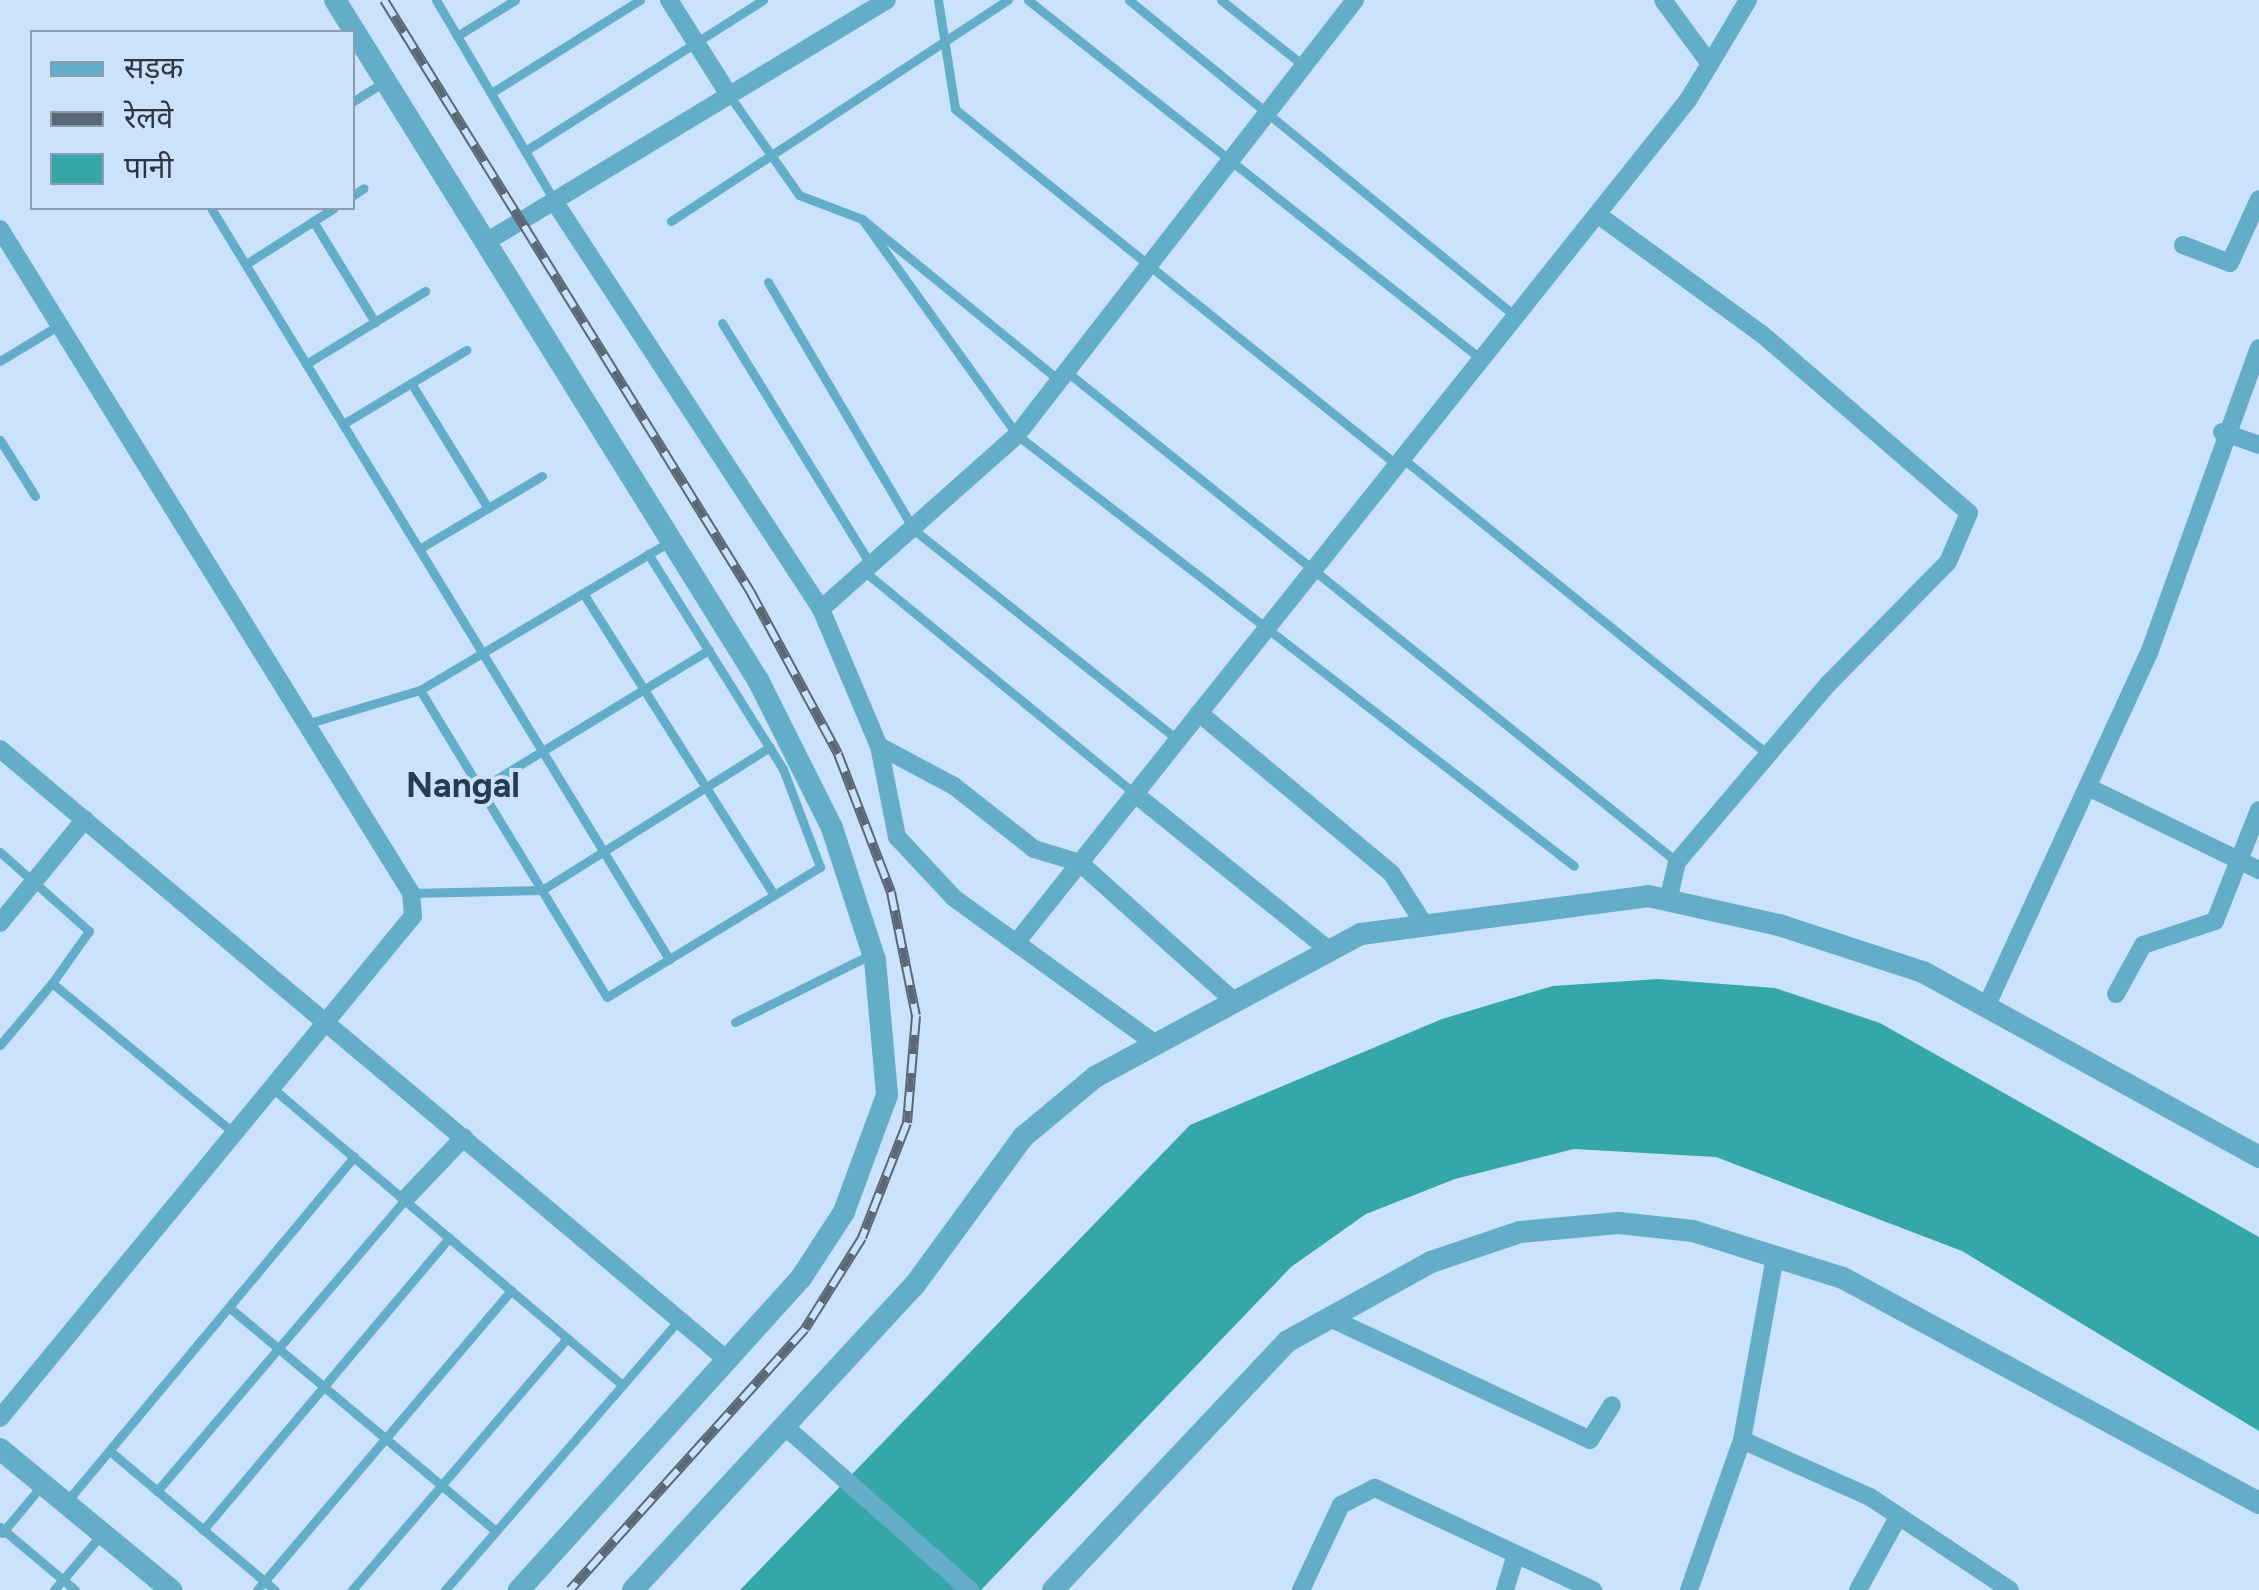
<!DOCTYPE html>
<meta charset="utf-8">
<style>
body{margin:0}
#map{position:relative;width:2259px;height:1590px;overflow:hidden;background:#cbe2fc;font-family:Figtree,"Noto Sans Devanagari",sans-serif}
div>[style]{position:absolute}
.water>*{inset:0;background:#35a7a9}
.service>*{height:9px;margin:-4.5px;padding:0 4.5px;transform-origin:4.5px;border-radius:4.5px;background:#64adc8}
.minor>*{height:18px;margin:-9px;padding:0 9px;transform-origin:9px;border-radius:9px;background:#64adc8}
.tertiary>*{height:22px;margin:-11px;padding:0 11px;transform-origin:11px;border-radius:11px;background:#64adc8}
.rail>*{height:10px;margin-top:-5px;transform-origin:0;background:repeating-linear-gradient(90deg,#cbe2fc 0 19px,#5a6775 0 38px);box-sizing:border-box;border-block:2px solid #5a6775}
span{translate:-50% -50%;white-space:nowrap;text-align:center;line-height:1.15;-webkit-text-stroke:8px #cbe2fc;paint-order:stroke}
.district-label{font-size:35px;color:#293b50;font-weight:700}
.legend{position:absolute;left:30px;top:30px;width:325px;height:180px;box-sizing:border-box;background:#cbe2fc;border:2px solid #8c9db1;margin:0;padding:12px 18px;list-style:none;font-size:30px;color:#2d3640}
.legend li{display:flex;align-items:center;gap:20px;height:50px}
.legend b{width:50px;border:2px solid #8c9db1}
</style>
<div id="map">
<div class="water">
<i style="clip-path:polygon(1658px 979px,1775px 988px,1880px 1023px,2259px 1237px,2259px 1431px,1962px 1251px,1716px 1157px,1574px 1149px,1455px 1179px,1366px 1214px,1291px 1267px,981px 1590px,740px 1590px,1190px 1125px,1442px 1019px,1553px 986px)"></i>
</div>
<div class="service">
<i style="left:436px;top:0;width:232px;rotate:59.5deg"></i>
<i style="left:938px;top:0;width:110px;rotate:81.1deg"></i>
<i style="left:955px;top:109px;width:568px;rotate:38.85deg"></i>
<i style="left:1028px;top:0;width:578px;rotate:38.4deg"></i>
<i style="left:1129px;top:0;width:499px;rotate:39.3deg"></i>
<i style="left:1221px;top:0;width:106px;rotate:38.5deg"></i>
<i style="left:457px;top:36px;width:68px;rotate:-31.8deg"></i>
<i style="left:491px;top:93px;width:176px;rotate:-32deg"></i>
<i style="left:729px;top:95px;width:122px;rotate:55deg"></i>
<i style="left:799px;top:195px;width:67px;rotate:20.9deg"></i>
<i style="left:862px;top:219px;width:254px;rotate:39.3deg"></i>
<i style="left:352px;top:102px;width:38px;rotate:-32deg"></i>
<i style="left:525px;top:151px;width:282px;rotate:-32.4deg"></i>
<i style="left:352px;top:196px;width:14px;rotate:-34deg"></i>
<i style="left:211px;top:208px;width:880px;rotate:58.62deg"></i>
<i style="left:862px;top:219px;width:266px;rotate:54.3deg"></i>
<i style="left:1017px;top:435px;width:704px;rotate:37.73deg"></i>
<i style="left:313px;top:221px;width:119px;rotate:58.5deg"></i>
<i style="left:671px;top:221px;width:403px;rotate:-33.3deg"></i>
<i style="left:246px;top:264px;width:104px;rotate:-32.5deg"></i>
<i style="left:768px;top:282px;width:288px;rotate:59.5deg"></i>
<i style="left:914px;top:530px;width:337px;rotate:38.5deg"></i>
<i style="left:722px;top:323px;width:283px;rotate:58.4deg"></i>
<i style="left:0;top:361px;width:69px;rotate:-31.4deg"></i>
<i style="left:306px;top:364px;width:140px;rotate:-31.5deg"></i>
<i style="left:1067px;top:372px;width:782px;rotate:38.77deg"></i>
<i style="left:411px;top:383px;width:147px;rotate:58.4deg"></i>
<i style="left:343px;top:424px;width:144px;rotate:-31deg"></i>
<i style="left:0;top:440px;width:66px;rotate:58deg"></i>
<i style="left:1402px;top:458px;width:471px;rotate:39deg"></i>
<i style="left:419px;top:549px;width:143px;rotate:-30.7deg"></i>
<i style="left:865px;top:572px;width:350px;rotate:39.4deg"></i>
<i style="left:583px;top:593px;width:357px;rotate:57.7deg"></i>
<i style="left:420px;top:690px;width:359px;rotate:58.7deg"></i>
<i style="left:607px;top:997px;width:250px;rotate:-31.4deg"></i>
<i style="left:820px;top:867px;width:105px;rotate:-110.7deg"></i>
<i style="left:783px;top:769px;width:254px;rotate:-122.1deg"></i>
<i style="left:306px;top:724px;width:119px;rotate:-16.6deg"></i>
<i style="left:420px;top:690px;width:290px;rotate:-30.7deg"></i>
<i style="left:480px;top:789px;width:268px;rotate:-31.3deg"></i>
<i style="left:0;top:852px;width:119px;rotate:41.6deg"></i>
<i style="left:89px;top:931px;width:64px;rotate:125.4deg"></i>
<i style="left:52px;top:983px;width:236px;rotate:39.5deg"></i>
<i style="left:411px;top:893px;width:131px;rotate:-1.3deg"></i>
<i style="left:542px;top:890px;width:269px;rotate:-32.1deg"></i>
<i style="left:735px;top:1022px;width:151px;rotate:-26.4deg"></i>
<i style="left:0;top:1045px;width:81px;rotate:-50deg"></i>
<i style="left:271px;top:1087px;width:461px;rotate:40.3deg"></i>
<i style="left:230px;top:1308px;width:347px;rotate:40deg"></i>
<i style="left:111px;top:1452px;width:214px;rotate:40.1deg"></i>
<i style="left:157px;top:1491px;width:385px;rotate:-49.6deg"></i>
<i style="left:68px;top:1500px;width:447px;rotate:-50.2deg"></i>
<i style="left:0;top:1527px;width:98px;rotate:40deg"></i>
<i style="left:203px;top:1530px;width:382px;rotate:-49.9deg"></i>
<i style="left:2px;top:1533px;width:64px;rotate:-50.1deg"></i>
<i style="left:54px;top:1590px;width:72px;rotate:-49.5deg"></i>
<i style="left:257px;top:1590px;width:393px;rotate:-49.7deg"></i>
<i style="left:352px;top:1590px;width:331px;rotate:-49.5deg"></i>
<i style="left:445px;top:1590px;width:359px;rotate:-49.1deg"></i>
</div>
<div class="minor">
<i style="left:669px;top:0;width:112px;rotate:57.7deg"></i>
<i style="left:1710px;top:64px;width:74px;rotate:-59.3deg"></i>
<i style="left:554px;top:201px;width:488px;rotate:56.8deg"></i>
<i style="left:821px;top:609px;width:149px;rotate:67.1deg"></i>
<i style="left:879px;top:746px;width:93px;rotate:78.8deg"></i>
<i style="left:897px;top:837px;width:83px;rotate:46.9deg"></i>
<i style="left:954px;top:898px;width:249px;rotate:35.9deg"></i>
<i style="left:1597px;top:214px;width:205px;rotate:36.1deg"></i>
<i style="left:1763px;top:335px;width:272px;rotate:40.8deg"></i>
<i style="left:1969px;top:513px;width:53px;rotate:113.2deg"></i>
<i style="left:1948px;top:562px;width:171px;rotate:134.5deg"></i>
<i style="left:1828px;top:684px;width:233px;rotate:130.3deg"></i>
<i style="left:1677px;top:862px;width:39px;rotate:103deg"></i>
<i style="left:0;top:229px;width:781px;rotate:58.24deg"></i>
<i style="left:411px;top:893px;width:23px;rotate:85deg"></i>
<i style="left:413px;top:916px;width:650px;rotate:129.44deg"></i>
<i style="left:486px;top:242px;width:468px;rotate:-31.1deg"></i>
<i style="left:2183px;top:245px;width:50px;rotate:21deg"></i>
<i style="left:2230px;top:263px;width:70px;rotate:-65.6deg"></i>
<i style="left:2222px;top:432px;width:39px;rotate:19deg"></i>
<i style="left:821px;top:609px;width:262px;rotate:-41.6deg"></i>
<i style="left:1017px;top:435px;width:551px;rotate:-52.15deg"></i>
<i style="left:1199px;top:713px;width:251px;rotate:39.8deg"></i>
<i style="left:1392px;top:874px;width:59px;rotate:57.4deg"></i>
<i style="left:879px;top:746px;width:85px;rotate:28.1deg"></i>
<i style="left:954px;top:786px;width:102px;rotate:38.2deg"></i>
<i style="left:1034px;top:849px;width:48px;rotate:16.9deg"></i>
<i style="left:1080px;top:863px;width:208px;rotate:41.9deg"></i>
<i style="left:0;top:749px;width:948px;rotate:40.04deg"></i>
<i style="left:2090px;top:788px;width:188px;rotate:25.9deg"></i>
<i style="left:1135px;top:794px;width:250px;rotate:38.8deg"></i>
<i style="left:0;top:923px;width:134px;rotate:-50.7deg"></i>
<i style="left:1016px;top:943px;width:1078px;rotate:-51.44deg"></i>
<i style="left:1688px;top:100px;width:42px;rotate:-58.6deg"></i>
<i style="left:1710px;top:64px;width:79px;rotate:-126.3deg"></i>
<i style="left:2116px;top:994px;width:56px;rotate:-61.1deg"></i>
<i style="left:2143px;top:945px;width:76px;rotate:-18.4deg"></i>
<i style="left:2215px;top:921px;width:119px;rotate:-68.4deg"></i>
<i style="left:1986px;top:1007px;width:390px;rotate:-65.3deg"></i>
<i style="left:2149px;top:653px;width:324px;rotate:-70.2deg"></i>
<i style="left:406px;top:1198px;width:84px;rotate:-46.4deg"></i>
<i style="left:1330px;top:1318px;width:287px;rotate:25.1deg"></i>
<i style="left:1590px;top:1440px;width:41px;rotate:-57.8deg"></i>
<i style="left:789px;top:1430px;width:242px;rotate:41.5deg"></i>
<i style="left:1742px;top:1440px;width:140px;rotate:24deg"></i>
<i style="left:1870px;top:1497px;width:168px;rotate:33.6deg"></i>
<i style="left:1301px;top:1590px;width:94px;rotate:-64.8deg"></i>
<i style="left:1341px;top:1505px;width:38px;rotate:-27deg"></i>
<i style="left:1375px;top:1488px;width:241px;rotate:25.1deg"></i>
<i style="left:1505px;top:1590px;width:37px;rotate:-73deg"></i>
<i style="left:1689px;top:1590px;width:159px;rotate:-70.5deg"></i>
<i style="left:1742px;top:1440px;width:186px;rotate:-79.8deg"></i>
<i style="left:1858px;top:1590px;width:81px;rotate:-61.2deg"></i>
</div>
<div class="tertiary">
<i style="left:335px;top:0;width:801px;rotate:58.12deg"></i>
<i style="left:758px;top:680px;width:165px;rotate:63.4deg"></i>
<i style="left:832px;top:828px;width:139px;rotate:72deg"></i>
<i style="left:875px;top:960px;width:136px;rotate:84.9deg"></i>
<i style="left:887px;top:1095px;width:125px;rotate:110.2deg"></i>
<i style="left:844px;top:1212px;width:79px;rotate:123.1deg"></i>
<i style="left:801px;top:1278px;width:421px;rotate:132.1deg"></i>
<i style="left:0;top:1449px;width:222px;rotate:39.5deg"></i>
<i style="left:633px;top:1590px;width:414px;rotate:-47.3deg"></i>
<i style="left:914px;top:1286px;width:185px;rotate:-53.8deg"></i>
<i style="left:1023px;top:1137px;width:94px;rotate:-39.8deg"></i>
<i style="left:1095px;top:1077px;width:302px;rotate:-28.3deg"></i>
<i style="left:1361px;top:934px;width:290px;rotate:-7.5deg"></i>
<i style="left:1648px;top:896px;width:134px;rotate:12.5deg"></i>
<i style="left:1779px;top:925px;width:151px;rotate:18.1deg"></i>
<i style="left:1923px;top:972px;width:384px;rotate:28.8deg"></i>
<i style="left:1053px;top:1590px;width:342px;rotate:-46.7deg"></i>
<i style="left:1288px;top:1341px;width:163px;rotate:-28.9deg"></i>
<i style="left:1431px;top:1262px;width:94px;rotate:-18.6deg"></i>
<i style="left:1520px;top:1232px;width:99px;rotate:-5.2deg"></i>
<i style="left:1619px;top:1223px;width:74px;rotate:6.2deg"></i>
<i style="left:1693px;top:1231px;width:157px;rotate:17.4deg"></i>
<i style="left:1843px;top:1278px;width:473px;rotate:28.4deg"></i>
</div>
<div class="rail">
<i style="left:384px;top:0;width:695px;rotate:58.23deg"></i>
<i style="left:750px;top:591px;width:185px;rotate:61.6deg"></i>
<i style="left:838px;top:754px;width:148px;rotate:69deg"></i>
<i style="left:891px;top:892px;width:126px;rotate:78.6deg"></i>
<i style="left:916px;top:1016px;width:107px;rotate:94.8deg"></i>
<i style="left:907px;top:1123px;width:123px;rotate:111.4deg"></i>
<i style="left:862px;top:1238px;width:107px;rotate:122.1deg"></i>
<i style="left:805px;top:1329px;width:351px;rotate:132deg"></i>
</div>
<div class="district-label">
<span style="left:463px;top:785px">Nangal</span>
</div>
<ul class="legend">
<li><b style="height:12px;background:#64adc8"></b>सड़क</li>
<li><b style="height:12px;background:#5a6775"></b>रेलवे</li>
<li><b style="height:28px;background:#35a7a9"></b>पानी</li>
</ul>
</div>
